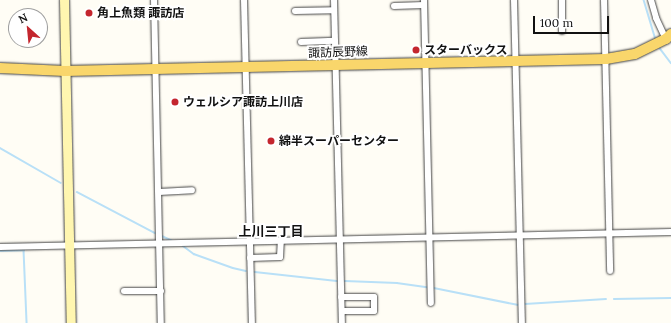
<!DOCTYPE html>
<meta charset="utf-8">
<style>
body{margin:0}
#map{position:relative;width:671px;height:323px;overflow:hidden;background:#fffdf5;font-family:Lora,"Noto Sans JP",serif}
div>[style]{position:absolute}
.stream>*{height:1.5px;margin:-0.75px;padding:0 0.75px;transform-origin:0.75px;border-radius:0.75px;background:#b9e0f7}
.roads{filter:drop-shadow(0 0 1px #444) drop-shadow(0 0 1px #444)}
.street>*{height:6px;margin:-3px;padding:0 3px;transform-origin:3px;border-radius:3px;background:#fff}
.secondary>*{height:9px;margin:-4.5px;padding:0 4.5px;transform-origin:4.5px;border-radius:4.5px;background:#fff6b0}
.primary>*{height:10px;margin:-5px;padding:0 5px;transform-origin:5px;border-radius:5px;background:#f9d66b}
.dots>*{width:11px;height:11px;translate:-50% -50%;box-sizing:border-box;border:2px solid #fff;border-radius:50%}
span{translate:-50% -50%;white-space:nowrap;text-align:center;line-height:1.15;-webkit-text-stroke:4px #fff;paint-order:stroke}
.poi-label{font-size:12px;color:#111;font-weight:700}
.left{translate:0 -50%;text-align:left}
.street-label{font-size:12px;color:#111}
.neighbourhood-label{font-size:13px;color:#111;font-weight:700}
.north{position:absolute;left:8px;top:8px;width:40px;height:40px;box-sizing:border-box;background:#fff;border:1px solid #a0a0a0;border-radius:50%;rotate:333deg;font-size:11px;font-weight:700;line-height:16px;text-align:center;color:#111}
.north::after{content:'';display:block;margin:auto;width:14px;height:18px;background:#c4262e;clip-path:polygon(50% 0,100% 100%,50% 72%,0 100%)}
.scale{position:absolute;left:533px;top:16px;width:76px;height:18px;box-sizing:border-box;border:2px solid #111;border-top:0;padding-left:5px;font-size:12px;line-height:14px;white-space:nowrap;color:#111;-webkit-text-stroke:3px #fff;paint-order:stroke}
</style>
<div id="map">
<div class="stream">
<i style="left:644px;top:0;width:42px;rotate:73.3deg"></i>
<i style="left:659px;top:47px;width:20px;rotate:53deg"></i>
<i style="left:0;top:148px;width:70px;rotate:29.8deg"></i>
<i style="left:77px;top:192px;width:88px;rotate:27.7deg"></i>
<i style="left:162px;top:236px;width:12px;rotate:24deg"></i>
<i style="left:182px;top:245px;width:15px;rotate:37deg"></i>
<i style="left:194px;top:254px;width:41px;rotate:19.7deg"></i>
<i style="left:233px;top:268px;width:13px;rotate:13deg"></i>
<i style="left:0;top:251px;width:24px;rotate:-2deg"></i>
<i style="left:24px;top:250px;width:73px;rotate:87.6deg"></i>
<i style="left:255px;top:272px;width:82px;rotate:6.3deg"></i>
<i style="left:345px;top:281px;width:52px;rotate:2.2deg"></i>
<i style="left:397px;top:283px;width:30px;rotate:8deg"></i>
<i style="left:434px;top:288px;width:86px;rotate:11.4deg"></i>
<i style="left:614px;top:299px;width:57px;rotate:-1deg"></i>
<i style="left:525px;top:304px;width:81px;rotate:-3.5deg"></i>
</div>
<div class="roads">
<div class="street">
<i style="left:154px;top:0;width:323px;rotate:88.8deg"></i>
<i style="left:244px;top:0;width:323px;rotate:88.6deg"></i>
<i style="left:334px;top:0;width:323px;rotate:88.6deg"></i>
<i style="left:424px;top:0;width:303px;rotate:88.7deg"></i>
<i style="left:514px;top:0;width:323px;rotate:88.6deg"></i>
<i style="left:604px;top:0;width:271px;rotate:88.7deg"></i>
<i style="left:651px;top:0;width:19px;rotate:74deg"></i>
<i style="left:656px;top:18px;width:23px;rotate:65deg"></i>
<i style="left:394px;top:6px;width:30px;rotate:-2deg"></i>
<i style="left:295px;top:11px;width:39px;rotate:-1deg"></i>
<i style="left:562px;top:31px;width:31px;rotate:-90deg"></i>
<i style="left:301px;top:42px;width:34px;rotate:-2deg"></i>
<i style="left:159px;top:192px;width:33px;rotate:-3deg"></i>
<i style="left:0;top:247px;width:671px;rotate:-1.28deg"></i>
<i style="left:250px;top:258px;width:30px;rotate:-2deg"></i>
<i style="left:280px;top:257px;width:17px;rotate:-87deg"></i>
<i style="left:124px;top:291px;width:37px"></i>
<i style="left:341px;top:297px;width:33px"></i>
<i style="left:374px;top:297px;width:14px;rotate:90deg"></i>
<i style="left:374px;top:311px;width:32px;rotate:180deg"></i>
</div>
<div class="secondary">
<i style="left:64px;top:0;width:323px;rotate:88.8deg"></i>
</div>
<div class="primary">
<i style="left:0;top:68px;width:65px;rotate:2.6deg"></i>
<i style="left:65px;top:71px;width:541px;rotate:-1.27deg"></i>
<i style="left:606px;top:59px;width:29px;rotate:-10deg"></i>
<i style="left:635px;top:54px;width:34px;rotate:-26deg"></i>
<i style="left:666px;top:39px;width:7px;rotate:-45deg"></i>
</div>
</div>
<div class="dots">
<i style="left:89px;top:13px;background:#c4262e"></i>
<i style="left:416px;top:50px;background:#c4262e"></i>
<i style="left:175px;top:102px;background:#c4262e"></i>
<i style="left:271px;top:141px;background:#c4262e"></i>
</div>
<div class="poi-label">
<span class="left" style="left:97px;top:13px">角上魚類 諏訪店</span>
<span class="left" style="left:424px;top:50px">スターバックス</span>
<span class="left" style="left:183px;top:102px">ウェルシア諏訪上川店</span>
<span class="left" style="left:279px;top:141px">綿半スーパーセンター</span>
</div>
<div class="street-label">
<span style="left:338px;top:52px;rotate:-2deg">諏訪辰野線</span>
</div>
<div class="neighbourhood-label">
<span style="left:271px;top:232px">上川三丁目</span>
</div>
<div class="north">N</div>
<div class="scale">100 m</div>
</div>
